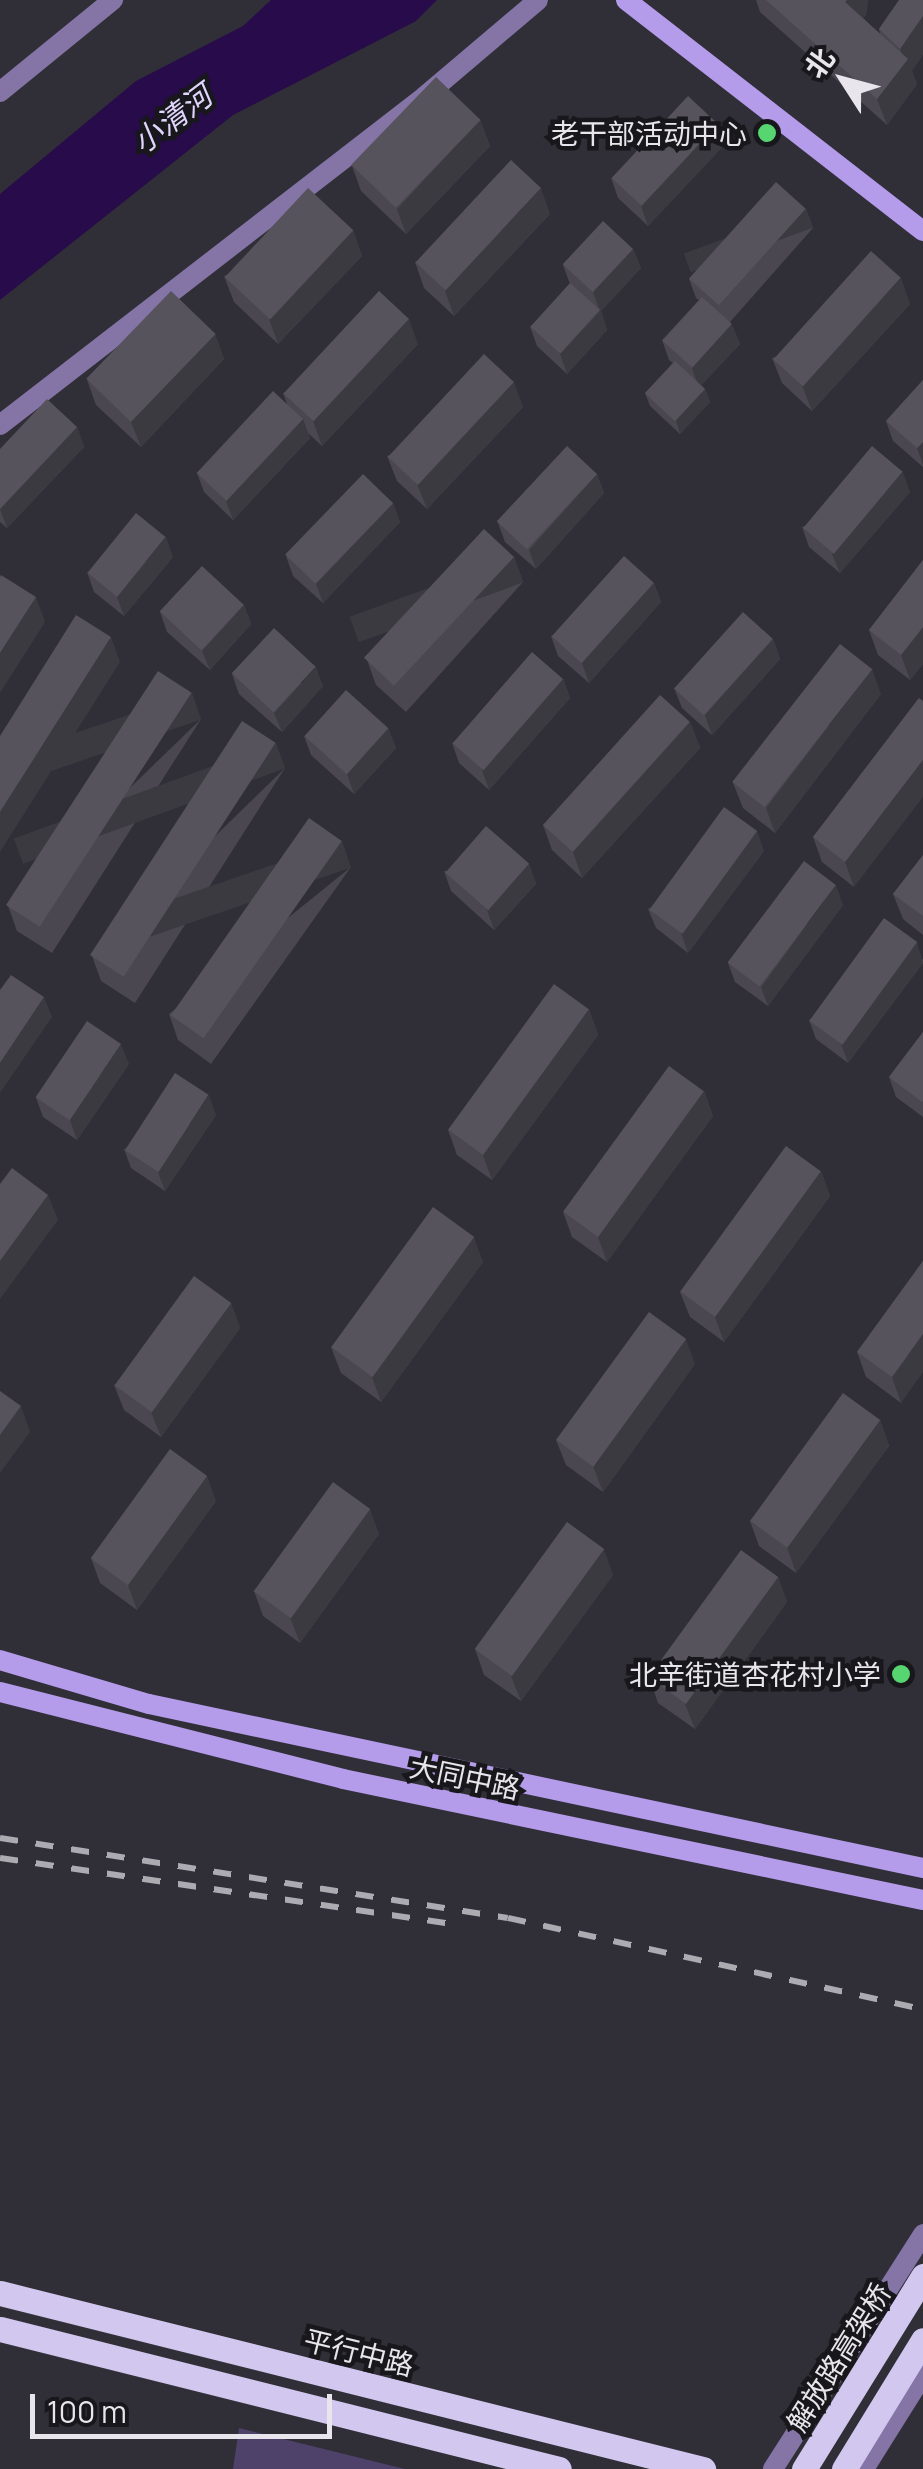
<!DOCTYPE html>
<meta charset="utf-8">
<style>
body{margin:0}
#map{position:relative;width:923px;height:2469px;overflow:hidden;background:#302e37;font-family:Manrope,"Noto Sans SC",sans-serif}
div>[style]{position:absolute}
.green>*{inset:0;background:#4e426a}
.water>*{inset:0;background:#270b4a}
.minor>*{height:20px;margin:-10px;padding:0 10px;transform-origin:10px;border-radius:10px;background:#8475a6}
.tertiary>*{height:20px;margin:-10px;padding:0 10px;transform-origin:10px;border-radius:10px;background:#8475a6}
.secondary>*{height:20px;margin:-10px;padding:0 10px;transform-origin:10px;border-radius:10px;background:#b49ceb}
.primary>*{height:25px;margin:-12.5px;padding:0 12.5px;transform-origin:12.5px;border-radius:12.5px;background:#d2c7ef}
.rail>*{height:6px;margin-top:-3px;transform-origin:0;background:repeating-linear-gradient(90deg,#adabb2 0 18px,transparent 0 36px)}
.wall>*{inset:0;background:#4a4750}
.shaded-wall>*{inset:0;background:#3c3a41;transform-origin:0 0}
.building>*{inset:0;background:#56535d;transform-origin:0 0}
.dots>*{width:28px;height:28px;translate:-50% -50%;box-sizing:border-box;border:5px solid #18171b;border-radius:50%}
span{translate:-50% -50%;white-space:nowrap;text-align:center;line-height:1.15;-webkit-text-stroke:9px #18171b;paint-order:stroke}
.poi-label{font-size:28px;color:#e8e6ec}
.right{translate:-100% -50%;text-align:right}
.street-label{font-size:28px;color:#e8e6ec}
.water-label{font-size:30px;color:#e0d6fd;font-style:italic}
.north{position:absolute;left:793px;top:30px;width:100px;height:100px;-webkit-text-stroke:8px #18171b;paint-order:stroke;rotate:306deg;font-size:28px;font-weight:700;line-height:40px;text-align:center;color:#e8e6ec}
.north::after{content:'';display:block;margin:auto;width:35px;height:45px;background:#e8e6ec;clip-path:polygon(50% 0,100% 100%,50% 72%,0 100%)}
.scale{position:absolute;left:30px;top:2394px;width:302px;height:45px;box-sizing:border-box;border:5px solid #e8e6ec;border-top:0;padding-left:12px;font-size:30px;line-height:35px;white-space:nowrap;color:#e8e6ec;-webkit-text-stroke:8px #18171b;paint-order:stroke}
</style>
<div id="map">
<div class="green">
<i style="clip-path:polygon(239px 2428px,405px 2469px,233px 2469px)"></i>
</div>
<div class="water">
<i style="clip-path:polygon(271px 0,437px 0,416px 21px,233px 115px,0 300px,0 194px,136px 81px,243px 26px)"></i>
</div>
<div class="minor">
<i style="left:0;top:425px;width:537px;rotate:-37.74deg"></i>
<i style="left:425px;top:96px;width:148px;rotate:-40.3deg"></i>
</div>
<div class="tertiary">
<i style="left:0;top:92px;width:146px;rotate:-39.2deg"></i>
<i style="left:773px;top:2469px;width:279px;rotate:-57.4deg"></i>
<i style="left:864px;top:2469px;width:111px;rotate:-57.9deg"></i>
</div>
<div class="secondary">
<i style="left:626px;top:0;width:376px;rotate:37.9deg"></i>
<i style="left:0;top:1660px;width:155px;rotate:16.5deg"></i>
<i style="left:149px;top:1704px;width:791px;rotate:11.96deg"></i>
<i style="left:0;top:1692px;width:354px;rotate:14.2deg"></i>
<i style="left:343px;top:1779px;width:592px;rotate:11.78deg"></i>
</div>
<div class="primary">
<i style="left:0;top:2293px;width:725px;rotate:14.06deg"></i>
<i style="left:0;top:2329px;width:576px;rotate:14.06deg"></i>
<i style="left:804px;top:2469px;width:227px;rotate:-58.3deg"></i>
<i style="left:844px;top:2469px;width:151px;rotate:-58.5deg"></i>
</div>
<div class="rail">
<i style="left:0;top:1838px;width:514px;rotate:8.95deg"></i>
<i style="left:508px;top:1918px;width:425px;rotate:12.4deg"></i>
<i style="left:0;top:1858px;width:464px;rotate:8.3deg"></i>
</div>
<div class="wall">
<i style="clip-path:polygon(756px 0,868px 0,866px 15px,863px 18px,880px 34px,879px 29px,899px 0,912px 71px,917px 84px,887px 125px,760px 12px)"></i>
<i style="clip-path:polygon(480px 120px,490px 146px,406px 234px,361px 191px,352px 166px)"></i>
<i style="clip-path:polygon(725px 144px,648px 226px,618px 198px,611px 178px)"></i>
<i style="clip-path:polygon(806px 209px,813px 228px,730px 322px,740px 344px,701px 385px,705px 389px,710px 402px,680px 434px,650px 406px,645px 393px,673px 363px,669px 360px,662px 340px,699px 300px,696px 298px,689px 279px)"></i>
<i style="clip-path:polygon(550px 214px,454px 316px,424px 288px,415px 262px)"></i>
<i style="clip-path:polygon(353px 230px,362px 256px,278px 344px,234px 302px,224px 276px)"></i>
<i style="clip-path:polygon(633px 249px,641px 268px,601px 311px,607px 330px,567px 374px,537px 346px,530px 327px,570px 284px,563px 265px)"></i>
<i style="clip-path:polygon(910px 304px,812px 411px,782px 383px,772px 358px)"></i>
<i style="clip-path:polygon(215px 334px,224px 359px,141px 447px,96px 405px,87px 380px)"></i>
<i style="clip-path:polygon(418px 344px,322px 446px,308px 433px,310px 438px,233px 520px,204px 492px,197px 473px,287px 404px,283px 393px)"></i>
<i style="clip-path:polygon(923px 380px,923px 467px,893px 441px,886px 421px)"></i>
<i style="clip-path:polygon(523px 407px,427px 509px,397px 481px,387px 456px)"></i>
<i style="clip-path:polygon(77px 427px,84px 447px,7px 528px,0 522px,0 449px)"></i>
<i style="clip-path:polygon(597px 474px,604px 493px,536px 569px,505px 542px,498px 523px)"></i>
<i style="clip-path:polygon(910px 492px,840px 573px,809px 547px,802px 527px)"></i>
<i style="clip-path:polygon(393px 503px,400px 522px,323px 603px,293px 576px,286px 556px)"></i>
<i style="clip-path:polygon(173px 557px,124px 616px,94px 592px,87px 572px)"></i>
<i style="clip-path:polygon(514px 557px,523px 582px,406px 712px,376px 685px,367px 660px)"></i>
<i style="clip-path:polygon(923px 560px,923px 664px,910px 680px,878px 655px,869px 630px)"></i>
<i style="clip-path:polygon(654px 583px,661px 602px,589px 683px,558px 656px,551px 636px)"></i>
<i style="clip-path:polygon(244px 605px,251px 624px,210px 670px,167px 632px,160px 612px)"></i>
<i style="clip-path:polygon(773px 639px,780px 659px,712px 735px,682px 708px,674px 688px)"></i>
<i style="clip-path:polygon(232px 674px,323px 686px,282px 732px,239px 694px)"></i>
<i style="clip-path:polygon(563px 679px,570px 698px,489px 790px,459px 763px,452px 743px)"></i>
<i style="clip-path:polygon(881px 694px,775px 833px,743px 808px,733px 783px)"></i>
<i style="clip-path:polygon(919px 698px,854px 887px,822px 862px,813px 837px)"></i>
<i style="clip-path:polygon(201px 719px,52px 953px,17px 931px,8px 906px)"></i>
<i style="clip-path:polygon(690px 722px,700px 748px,582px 878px,552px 850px,543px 825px)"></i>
<i style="clip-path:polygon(388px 728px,396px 748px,354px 794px,311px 755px,304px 736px)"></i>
<i style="clip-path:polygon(285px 768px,135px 1003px,101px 981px,92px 956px)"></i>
<i style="clip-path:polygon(764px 851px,688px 953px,656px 928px,648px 909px)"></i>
<i style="clip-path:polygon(923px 855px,923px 935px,903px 919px,893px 894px)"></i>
<i style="clip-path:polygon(529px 864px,536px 884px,494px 930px,451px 891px,444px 871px)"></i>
<i style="clip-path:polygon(351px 867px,211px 1064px,178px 1040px,169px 1014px)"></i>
<i style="clip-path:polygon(843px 905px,768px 1006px,735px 982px,728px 963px)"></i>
<i style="clip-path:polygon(923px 959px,923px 963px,848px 1063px,816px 1039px,809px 1020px)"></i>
<i style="clip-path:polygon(589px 1009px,598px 1035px,492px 1180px,457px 1155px,448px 1130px)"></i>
<i style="clip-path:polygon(923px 1032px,923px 1117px,896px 1097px,889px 1077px)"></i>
<i style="clip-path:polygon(129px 1064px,77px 1140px,43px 1117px,36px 1098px)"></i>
<i style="clip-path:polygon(704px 1091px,713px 1116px,607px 1262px,572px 1237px,563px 1212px)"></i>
<i style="clip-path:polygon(216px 1115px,165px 1191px,131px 1168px,124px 1149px)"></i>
<i style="clip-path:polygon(821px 1171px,830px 1196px,724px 1342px,690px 1317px,680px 1292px)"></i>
<i style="clip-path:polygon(923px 1261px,901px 1403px,866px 1377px,857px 1352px)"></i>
<i style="clip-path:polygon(483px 1262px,381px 1402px,341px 1373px,331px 1347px)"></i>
<i style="clip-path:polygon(231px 1303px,240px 1328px,161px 1437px,124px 1410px,114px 1385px)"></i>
<i style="clip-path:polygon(695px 1364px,603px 1492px,566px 1465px,556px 1440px)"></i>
<i style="clip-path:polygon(880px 1420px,889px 1446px,796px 1573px,759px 1546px,750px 1521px)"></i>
<i style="clip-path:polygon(216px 1501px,137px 1610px,100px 1583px,91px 1558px)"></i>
<i style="clip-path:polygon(379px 1534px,300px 1643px,263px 1616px,254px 1591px)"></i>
<i style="clip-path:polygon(613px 1575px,521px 1701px,484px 1675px,475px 1649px)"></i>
<i style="clip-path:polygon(778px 1577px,787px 1602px,695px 1729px,658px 1703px,649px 1677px)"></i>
</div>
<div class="shaded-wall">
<i style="clip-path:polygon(847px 0,868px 0,866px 15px,855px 27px,845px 2px)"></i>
<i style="clip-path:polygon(923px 16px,923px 55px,912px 71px,917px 84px,887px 125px,877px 99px,905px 62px,900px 49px)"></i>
<i style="clip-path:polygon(480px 120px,490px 146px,406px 234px,397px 209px)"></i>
<i style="clip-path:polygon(718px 124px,725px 144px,648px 226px,641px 206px)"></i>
<i style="clip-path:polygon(541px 188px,550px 214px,454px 316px,445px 291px)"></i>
<i style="left:806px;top:209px;width:20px;height:130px;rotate:70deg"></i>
<i style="clip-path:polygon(353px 230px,362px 256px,278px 344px,269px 319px)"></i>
<i style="clip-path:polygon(633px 249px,641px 268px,601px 311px,607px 330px,567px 374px,560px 354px,600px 311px,593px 292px)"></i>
<i style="clip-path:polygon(901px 278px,910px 304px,812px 411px,802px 385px)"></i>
<i style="clip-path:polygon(409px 319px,418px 344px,322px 446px,313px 421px)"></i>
<i style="clip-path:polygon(732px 324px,740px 344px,699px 388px,692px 368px)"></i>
<i style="clip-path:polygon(215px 334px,224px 359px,141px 447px,131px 422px)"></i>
<i style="clip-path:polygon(514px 382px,523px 407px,427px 509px,417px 484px)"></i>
<i style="clip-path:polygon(705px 389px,710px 402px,680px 434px,676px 420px)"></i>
<i style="clip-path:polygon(303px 419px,310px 438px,233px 520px,226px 501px)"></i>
<i style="clip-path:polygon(77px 427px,84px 447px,7px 528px,0 509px)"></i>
<i style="clip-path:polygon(923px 442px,923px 465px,917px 448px)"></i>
<i style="clip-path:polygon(903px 472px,910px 492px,840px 573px,832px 554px)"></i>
<i style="clip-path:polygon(597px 474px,604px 493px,536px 569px,529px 550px)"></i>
<i style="clip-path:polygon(393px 503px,400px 522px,323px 603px,316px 584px)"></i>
<i style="clip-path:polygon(166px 537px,173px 557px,124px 616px,117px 597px)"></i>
<i style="left:514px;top:557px;width:27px;height:175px;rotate:70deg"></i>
<i style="clip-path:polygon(654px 583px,661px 602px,589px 683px,582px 663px)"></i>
<i style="clip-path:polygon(36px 597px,45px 622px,0 693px,0 653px)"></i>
<i style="clip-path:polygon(244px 605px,251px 624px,210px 670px,202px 651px)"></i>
<i style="clip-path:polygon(923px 627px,923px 664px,910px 680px,901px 655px)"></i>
<i style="clip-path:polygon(111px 637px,120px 662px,0 852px,0 812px)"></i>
<i style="clip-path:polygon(773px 639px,780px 659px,712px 735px,705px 715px)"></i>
<i style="clip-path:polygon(316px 667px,323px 686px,282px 732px,274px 713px)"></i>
<i style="clip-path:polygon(872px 669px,881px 694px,775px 833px,766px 808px)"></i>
<i style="clip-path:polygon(563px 679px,570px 698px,489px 790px,482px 770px)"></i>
<i style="left:192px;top:693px;width:28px;height:279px;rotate:71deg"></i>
<i style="clip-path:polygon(690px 722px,700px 748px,582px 878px,573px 852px)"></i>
<i style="clip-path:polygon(388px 728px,396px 748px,354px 794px,347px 774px)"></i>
<i style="left:276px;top:743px;width:27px;height:279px;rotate:70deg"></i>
<i style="clip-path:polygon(923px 760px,923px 797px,854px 887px,845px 862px)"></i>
<i style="clip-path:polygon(757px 831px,764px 851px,688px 953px,681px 933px)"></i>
<i style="left:342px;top:841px;width:28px;height:242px;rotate:71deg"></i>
<i style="clip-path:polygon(529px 864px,536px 884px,494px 930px,487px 910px)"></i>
<i style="clip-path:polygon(836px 885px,843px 905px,768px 1006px,761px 987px)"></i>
<i style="clip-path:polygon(917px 942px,923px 963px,848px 1063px,841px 1044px)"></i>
<i style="clip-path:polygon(44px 997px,52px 1017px,0 1093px,0 1063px)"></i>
<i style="clip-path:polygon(589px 1009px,598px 1035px,492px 1180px,483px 1155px)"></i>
<i style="clip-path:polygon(121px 1044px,129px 1064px,77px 1140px,70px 1120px)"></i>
<i style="clip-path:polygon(704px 1091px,713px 1116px,607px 1262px,598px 1237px)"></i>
<i style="clip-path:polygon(209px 1095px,216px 1115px,165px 1191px,158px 1172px)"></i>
<i style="clip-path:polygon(821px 1171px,830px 1196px,724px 1342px,715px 1317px)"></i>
<i style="clip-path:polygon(48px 1195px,58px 1220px,0 1299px,0 1261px)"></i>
<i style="clip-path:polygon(474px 1237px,483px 1262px,381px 1402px,372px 1377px)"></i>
<i style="clip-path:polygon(231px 1303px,240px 1328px,161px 1437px,151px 1412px)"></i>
<i style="clip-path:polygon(923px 1334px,923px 1372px,901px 1403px,892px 1377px)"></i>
<i style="clip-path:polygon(686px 1339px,695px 1364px,603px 1492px,593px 1466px)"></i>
<i style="clip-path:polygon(21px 1406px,30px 1432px,0 1473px,0 1435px)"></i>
<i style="clip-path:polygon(880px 1420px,889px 1446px,796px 1573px,787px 1547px)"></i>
<i style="clip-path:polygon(207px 1476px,216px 1501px,137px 1610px,128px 1585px)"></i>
<i style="clip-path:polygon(370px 1509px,379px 1534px,300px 1643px,290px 1617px)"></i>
<i style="clip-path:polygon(604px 1549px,613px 1575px,521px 1701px,511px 1676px)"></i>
<i style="clip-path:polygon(778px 1577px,787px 1602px,695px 1729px,685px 1704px)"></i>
</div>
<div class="building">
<i style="clip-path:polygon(766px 0,847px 0,845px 2px,908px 59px,877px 99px)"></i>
<i style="clip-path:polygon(899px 0,923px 0,923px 16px,900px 49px,879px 29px)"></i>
<i style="left:436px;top:77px;width:62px;height:122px;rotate:44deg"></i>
<i style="left:688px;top:96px;width:41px;height:112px;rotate:43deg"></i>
<i style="left:511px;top:160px;width:41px;height:140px;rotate:43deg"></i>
<i style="left:776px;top:182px;width:40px;height:130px;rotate:42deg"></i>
<i style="left:308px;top:188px;width:62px;height:122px;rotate:43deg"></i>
<i style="left:603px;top:221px;width:41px;height:59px;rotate:43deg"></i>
<i style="left:871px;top:251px;width:40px;height:146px;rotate:42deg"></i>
<i style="left:570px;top:283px;width:40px;height:59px;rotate:42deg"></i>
<i style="left:171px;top:291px;width:62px;height:122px;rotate:44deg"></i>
<i style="left:379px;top:291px;width:41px;height:140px;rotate:43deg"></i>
<i style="left:702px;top:297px;width:40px;height:59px;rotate:42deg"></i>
<i style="left:484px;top:354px;width:41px;height:141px;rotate:43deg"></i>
<i style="left:675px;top:361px;width:41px;height:44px;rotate:43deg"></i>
<i style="clip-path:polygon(923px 380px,923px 442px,917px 448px,886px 421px)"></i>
<i style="left:273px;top:391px;width:41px;height:112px;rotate:43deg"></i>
<i style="clip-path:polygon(47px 399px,77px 427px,0 509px,0 449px)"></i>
<i style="left:567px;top:446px;width:41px;height:103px;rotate:43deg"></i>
<i style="left:872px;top:446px;width:40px;height:107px;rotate:40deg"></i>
<i style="left:363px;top:474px;width:42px;height:112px;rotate:44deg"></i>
<i style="left:136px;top:513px;width:38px;height:77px;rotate:39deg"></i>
<i style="left:484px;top:529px;width:41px;height:176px;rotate:43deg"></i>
<i style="left:624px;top:556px;width:40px;height:108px;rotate:42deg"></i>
<i style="clip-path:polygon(923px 560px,923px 627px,901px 655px,869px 630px)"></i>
<i style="left:202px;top:566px;width:57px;height:62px;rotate:43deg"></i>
<i style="clip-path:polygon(1px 575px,36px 597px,0 653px,0 577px)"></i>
<i style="left:743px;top:612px;width:40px;height:103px;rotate:42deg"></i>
<i style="clip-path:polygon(76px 615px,111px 637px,0 812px,0 736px)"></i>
<i style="left:274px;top:628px;width:57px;height:62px;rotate:43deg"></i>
<i style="left:840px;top:644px;width:41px;height:175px;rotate:38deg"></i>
<i style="left:532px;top:652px;width:41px;height:121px;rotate:41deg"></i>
<i style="left:158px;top:671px;width:40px;height:279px;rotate:33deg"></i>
<i style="left:346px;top:690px;width:57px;height:62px;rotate:42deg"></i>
<i style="left:660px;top:695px;width:40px;height:175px;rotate:42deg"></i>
<i style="clip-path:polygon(919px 698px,923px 701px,923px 760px,845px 862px,813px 837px)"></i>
<i style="left:242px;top:721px;width:40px;height:279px;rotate:33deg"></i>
<i style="left:724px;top:807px;width:41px;height:127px;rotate:36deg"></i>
<i style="left:309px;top:818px;width:40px;height:241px;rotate:35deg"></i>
<i style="left:486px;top:826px;width:57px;height:62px;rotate:41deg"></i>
<i style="clip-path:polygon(923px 855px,923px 916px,893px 894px)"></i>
<i style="left:804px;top:861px;width:40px;height:127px;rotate:37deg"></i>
<i style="left:884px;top:918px;width:41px;height:127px;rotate:36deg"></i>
<i style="clip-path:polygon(11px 975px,44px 997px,0 1063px,0 990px)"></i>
<i style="left:554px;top:984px;width:43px;height:180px;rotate:36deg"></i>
<i style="left:87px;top:1021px;width:41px;height:92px;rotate:34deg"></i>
<i style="clip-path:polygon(923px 1032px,923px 1101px,922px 1102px,889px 1077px)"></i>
<i style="left:669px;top:1066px;width:43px;height:180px;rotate:36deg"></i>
<i style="left:175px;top:1073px;width:40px;height:92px;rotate:33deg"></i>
<i style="left:786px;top:1146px;width:43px;height:180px;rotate:36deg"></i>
<i style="clip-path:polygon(12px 1168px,48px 1195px,0 1261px,0 1184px)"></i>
<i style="left:433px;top:1207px;width:51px;height:173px;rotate:36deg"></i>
<i style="clip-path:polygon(923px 1261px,923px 1334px,892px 1377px,857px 1352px)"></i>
<i style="left:194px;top:1276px;width:46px;height:135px;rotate:36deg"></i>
<i style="left:649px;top:1312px;width:46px;height:158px;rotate:36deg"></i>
<i style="clip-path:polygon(0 1391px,21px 1406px,0 1435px)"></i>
<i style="left:843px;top:1393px;width:46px;height:158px;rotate:36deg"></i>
<i style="left:170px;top:1449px;width:46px;height:135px;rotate:36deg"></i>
<i style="left:333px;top:1482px;width:46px;height:135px;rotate:36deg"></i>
<i style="left:567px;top:1522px;width:46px;height:157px;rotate:36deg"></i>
<i style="left:741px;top:1550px;width:46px;height:157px;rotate:36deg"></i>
</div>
<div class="dots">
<i style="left:767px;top:133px;background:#57d570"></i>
<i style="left:901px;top:1674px;background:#57d570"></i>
</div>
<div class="poi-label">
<span class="right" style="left:747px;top:133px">老干部活动中心</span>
<span class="right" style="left:881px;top:1674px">北辛街道杏花村小学</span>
</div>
<div class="street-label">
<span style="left:465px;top:1777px;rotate:12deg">大同中路</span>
<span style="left:359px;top:2352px;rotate:14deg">平行中路</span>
<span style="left:838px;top:2357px;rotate:-58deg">解放路高架桥</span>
</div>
<div class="water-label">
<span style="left:172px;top:119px;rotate:-37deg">小清河</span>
</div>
<div class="north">北</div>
<div class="scale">100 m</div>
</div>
